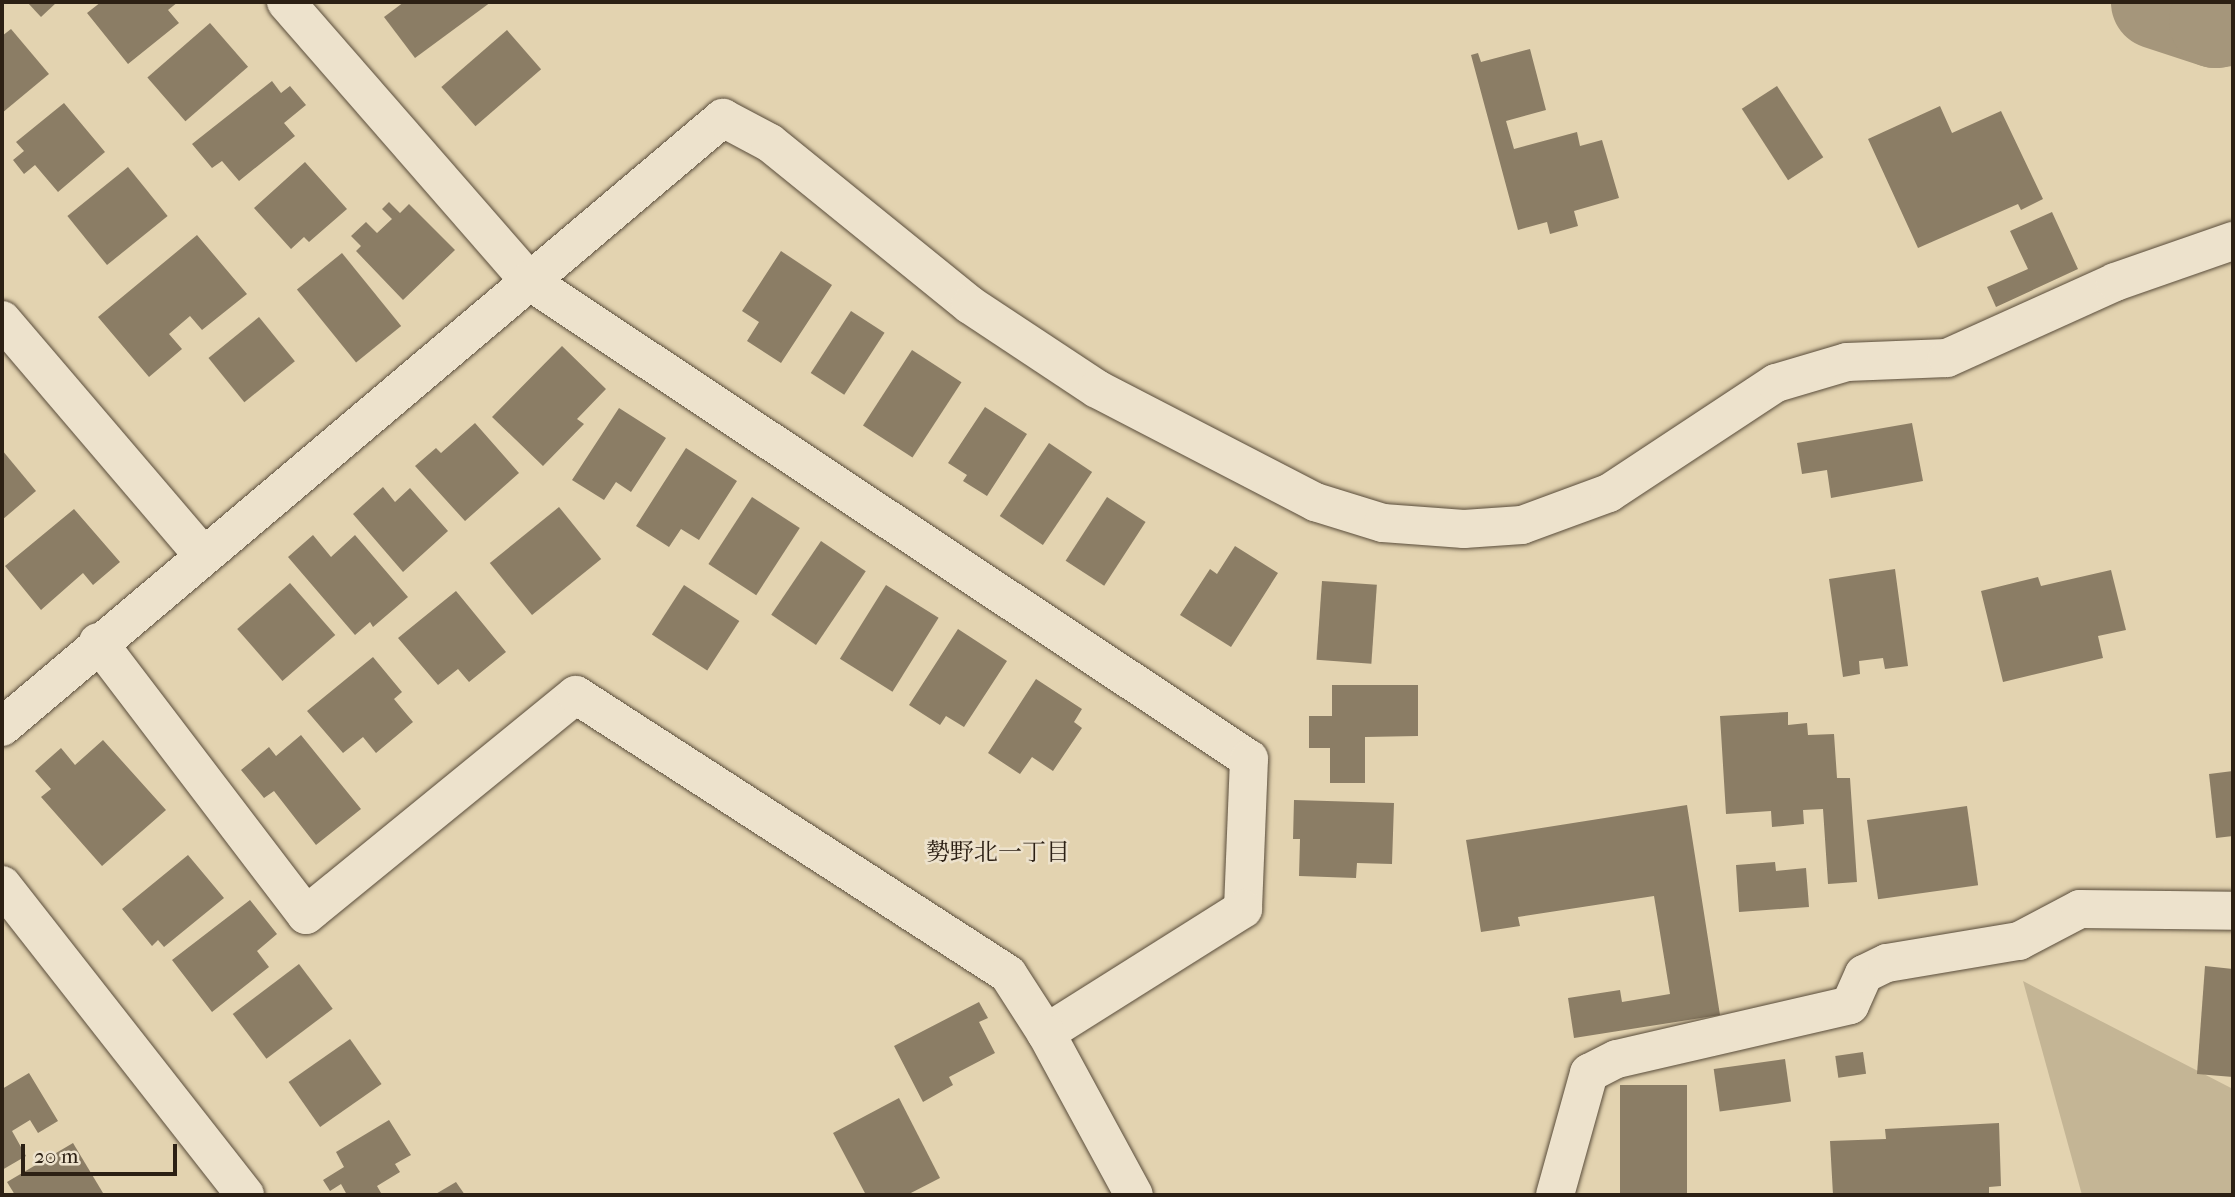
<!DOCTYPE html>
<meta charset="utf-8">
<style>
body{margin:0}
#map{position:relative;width:2235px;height:1197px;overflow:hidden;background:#e3d3b0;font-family:"IM FELL French Canon","Noto Serif JP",serif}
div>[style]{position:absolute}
.green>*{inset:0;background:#c4b595}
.river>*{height:93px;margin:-46.5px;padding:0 46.5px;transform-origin:46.5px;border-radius:46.5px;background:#a5967b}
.building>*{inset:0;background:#8b7d65;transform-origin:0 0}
.roads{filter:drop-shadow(0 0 2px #5a4d3b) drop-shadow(0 0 2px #5a4d3b)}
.minor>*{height:38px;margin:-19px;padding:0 19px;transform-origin:19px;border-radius:19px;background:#ede2cc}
span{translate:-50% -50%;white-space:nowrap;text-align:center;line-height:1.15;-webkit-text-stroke:5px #ede2cc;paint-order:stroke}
.neighbourhood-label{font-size:24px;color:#2c2014}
.frame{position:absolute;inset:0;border:4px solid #2c2014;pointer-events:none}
.scale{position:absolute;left:21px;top:1144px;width:156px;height:32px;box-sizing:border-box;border:4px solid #2c2014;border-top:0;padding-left:9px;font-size:21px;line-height:24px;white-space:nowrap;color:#2c2014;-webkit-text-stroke:5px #ede2cc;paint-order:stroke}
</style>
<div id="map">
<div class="green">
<i style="clip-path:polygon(2023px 981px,2233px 1089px,2233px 1195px,2082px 1195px)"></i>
</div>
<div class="river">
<i style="left:2157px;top:2px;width:61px;rotate:18.1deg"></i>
<i style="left:2215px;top:21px;width:18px;rotate:-9deg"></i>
</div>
<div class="building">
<i style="clip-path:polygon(27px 2px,57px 2px,41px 17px)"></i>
<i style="clip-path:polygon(101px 2px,178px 2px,168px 10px,179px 23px,128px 64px,87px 13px)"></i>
<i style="clip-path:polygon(404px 2px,491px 2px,415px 58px,384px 17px)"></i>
<i style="left:210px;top:23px;width:58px;height:83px;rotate:49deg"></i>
<i style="clip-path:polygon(11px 29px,49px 74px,2px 113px,2px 36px)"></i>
<i style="left:507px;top:30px;width:52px;height:87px;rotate:49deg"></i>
<i style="clip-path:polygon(1530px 49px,1546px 110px,1506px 121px,1514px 149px,1577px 132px,1580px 146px,1602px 140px,1619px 198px,1574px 211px,1578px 226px,1550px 234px,1547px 222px,1518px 230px,1471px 55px,1478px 53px,1481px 62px)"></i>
<i style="clip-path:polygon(272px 81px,281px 93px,290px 86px,306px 105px,284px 123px,295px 136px,239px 181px,222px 161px,212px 168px,192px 144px)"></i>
<i style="left:1777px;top:86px;width:85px;height:42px;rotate:57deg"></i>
<i style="clip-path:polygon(64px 103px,105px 152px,58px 192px,35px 165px,24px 174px,13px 160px,24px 151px,16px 142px)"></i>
<i style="clip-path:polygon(1940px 106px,1952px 133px,2001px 111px,2043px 199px,2021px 210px,2018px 204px,1918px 248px,1868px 139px)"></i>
<i style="clip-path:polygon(305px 162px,347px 209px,309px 242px,304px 237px,291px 249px,254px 208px)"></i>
<i style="left:128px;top:167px;width:63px;height:78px;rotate:51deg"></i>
<i style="clip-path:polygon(389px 202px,400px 213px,409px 204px,455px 250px,403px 300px,356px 251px,361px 246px,351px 236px,366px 222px,377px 233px,392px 219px,382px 209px)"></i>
<i style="clip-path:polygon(2052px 212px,2078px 269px,1996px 307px,1987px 287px,2028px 269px,2010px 231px)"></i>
<i style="clip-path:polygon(197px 235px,247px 294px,202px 330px,190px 316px,169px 334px,182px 349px,149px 377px,98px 317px)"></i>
<i style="clip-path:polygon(781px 251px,832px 285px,781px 363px,747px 341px,759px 322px,742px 311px)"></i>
<i style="left:342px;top:253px;width:94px;height:58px;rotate:51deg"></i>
<i style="left:851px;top:311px;width:40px;height:74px;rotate:33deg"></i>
<i style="left:259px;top:317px;width:57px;height:65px;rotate:51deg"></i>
<i style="clip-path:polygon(562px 346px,606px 389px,577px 419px,584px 424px,543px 466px,492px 417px)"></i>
<i style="left:912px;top:350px;width:59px;height:90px;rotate:33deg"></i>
<i style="clip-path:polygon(985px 407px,1027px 434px,987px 496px,963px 481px,967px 475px,948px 463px)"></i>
<i style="clip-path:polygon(619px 408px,666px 438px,631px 492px,616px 482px,604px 500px,572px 480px)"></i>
<i style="clip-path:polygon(475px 423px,519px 473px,465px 521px,415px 466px,436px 448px,441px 453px)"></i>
<i style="clip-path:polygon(1912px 423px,1923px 481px,1831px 498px,1827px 470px,1802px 474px,1797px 443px)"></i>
<i style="left:1049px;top:443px;width:52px;height:88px;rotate:34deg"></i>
<i style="clip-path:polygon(686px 448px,737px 481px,699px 540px,681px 529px,669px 547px,636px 526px)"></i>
<i style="clip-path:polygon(2px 450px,36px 491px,2px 520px)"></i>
<i style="clip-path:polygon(383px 487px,395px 502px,410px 488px,448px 531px,403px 572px,353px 514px)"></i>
<i style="left:752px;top:497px;width:57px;height:80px;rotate:33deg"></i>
<i style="left:1107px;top:497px;width:46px;height:76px;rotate:33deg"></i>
<i style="left:559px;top:507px;width:67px;height:89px;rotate:51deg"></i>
<i style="clip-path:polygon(74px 509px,120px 562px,93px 585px,83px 573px,41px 610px,5px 566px)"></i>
<i style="clip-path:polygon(313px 535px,331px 557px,355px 535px,408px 597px,373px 627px,370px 622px,355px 635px,288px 557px)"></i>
<i style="left:821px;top:541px;width:54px;height:89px;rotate:34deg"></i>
<i style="clip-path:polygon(1235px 546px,1278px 573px,1231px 647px,1180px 615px,1210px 569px,1217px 574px)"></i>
<i style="clip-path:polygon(1895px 569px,1908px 666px,1885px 669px,1883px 658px,1859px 661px,1860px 674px,1843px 677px,1829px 579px)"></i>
<i style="clip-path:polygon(2111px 570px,2126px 630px,2098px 636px,2103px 658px,2003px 682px,1981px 591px,2038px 577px,2041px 586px)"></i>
<i style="left:1322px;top:581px;width:55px;height:79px;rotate:4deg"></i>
<i style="left:290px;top:583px;width:69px;height:70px;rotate:49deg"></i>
<i style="left:684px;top:585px;width:66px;height:59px;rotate:33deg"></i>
<i style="left:886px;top:585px;width:62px;height:87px;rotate:32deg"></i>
<i style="clip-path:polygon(456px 591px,506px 652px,469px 682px,458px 669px,438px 685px,398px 638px)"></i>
<i style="clip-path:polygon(958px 629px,1007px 661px,964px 727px,946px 716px,940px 725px,909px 705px)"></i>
<i style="clip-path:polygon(373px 657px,402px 692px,394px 699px,413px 722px,376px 753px,363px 737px,343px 753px,307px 711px)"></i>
<i style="clip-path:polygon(1036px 679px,1082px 709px,1074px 722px,1082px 728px,1053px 771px,1032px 757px,1020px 774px,988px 753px)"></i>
<i style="clip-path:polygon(1332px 685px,1418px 685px,1418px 736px,1365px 737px,1365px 783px,1330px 783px,1330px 748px,1309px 748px,1309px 716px,1332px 716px)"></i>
<i style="clip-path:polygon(1788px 712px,1788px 725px,1807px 723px,1808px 735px,1834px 734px,1837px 778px,1850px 778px,1857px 882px,1828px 884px,1823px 809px,1803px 810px,1804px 824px,1772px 827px,1771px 811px,1726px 814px,1720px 716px)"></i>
<i style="clip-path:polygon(301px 735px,361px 809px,316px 845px,274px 791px,264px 798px,241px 770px,269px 747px,276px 756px)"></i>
<i style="clip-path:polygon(103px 740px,166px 810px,102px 866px,41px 797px,51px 789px,35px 771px,61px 748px,75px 765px)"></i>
<i style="clip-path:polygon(2233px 771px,2233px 836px,2216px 838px,2209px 774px)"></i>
<i style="clip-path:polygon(1294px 800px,1394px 803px,1392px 864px,1357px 863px,1356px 878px,1299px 876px,1300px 839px,1293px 839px)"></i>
<i style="clip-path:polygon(1687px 805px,1720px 1015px,1574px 1038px,1568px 998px,1620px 990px,1622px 1002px,1670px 994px,1654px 896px,1518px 917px,1520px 926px,1481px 932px,1466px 840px)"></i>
<i style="left:1967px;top:806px;width:80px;height:101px;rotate:82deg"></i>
<i style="clip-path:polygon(188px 855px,224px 898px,164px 947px,158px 940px,152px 946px,122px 909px)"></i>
<i style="clip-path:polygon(1775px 862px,1776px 871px,1806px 868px,1809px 907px,1739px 912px,1736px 865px)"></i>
<i style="clip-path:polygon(250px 900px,277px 934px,257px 951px,269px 967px,212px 1012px,172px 960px)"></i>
<i style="left:299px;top:964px;width:56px;height:83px;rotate:53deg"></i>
<i style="clip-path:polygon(2205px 966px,2233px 969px,2233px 1077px,2197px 1074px)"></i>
<i style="clip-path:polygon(979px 1002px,988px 1018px,979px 1022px,995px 1053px,949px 1077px,953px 1085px,923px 1102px,894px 1046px)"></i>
<i style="left:350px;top:1039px;width:55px;height:75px;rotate:55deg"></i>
<i style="left:1863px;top:1052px;width:22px;height:28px;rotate:82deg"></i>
<i style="left:1785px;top:1059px;width:43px;height:72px;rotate:82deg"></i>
<i style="clip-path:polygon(29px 1073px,58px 1121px,38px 1133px,30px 1120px,12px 1131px,26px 1156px,2px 1170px,2px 1089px)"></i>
<i style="left:1620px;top:1085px;width:67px;height:110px"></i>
<i style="clip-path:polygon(899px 1098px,940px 1178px,907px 1195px,866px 1195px,833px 1133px)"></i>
<i style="clip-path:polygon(389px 1120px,411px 1155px,395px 1164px,400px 1172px,377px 1186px,381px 1193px,377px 1195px,347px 1195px,341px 1184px,330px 1191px,323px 1180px,344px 1167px,336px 1152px)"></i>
<i style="clip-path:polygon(1999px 1123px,2001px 1186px,1989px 1187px,1989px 1195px,1833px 1195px,1830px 1141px,1886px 1139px,1885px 1129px)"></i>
<i style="clip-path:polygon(73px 1143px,103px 1193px,15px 1195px,7px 1182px)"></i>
<i style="clip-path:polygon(456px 1182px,465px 1195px,434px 1195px)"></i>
</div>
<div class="roads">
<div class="minor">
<i style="left:286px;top:2px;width:370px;rotate:48.9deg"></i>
<i style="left:529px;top:281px;width:864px;rotate:33.58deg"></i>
<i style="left:1249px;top:759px;width:150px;rotate:92.3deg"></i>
<i style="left:1243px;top:909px;width:233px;rotate:147.8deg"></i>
<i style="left:2px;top:320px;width:308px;rotate:49.5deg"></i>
<i style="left:98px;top:642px;width:343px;rotate:52.7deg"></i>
<i style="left:306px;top:915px;width:348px;rotate:-39.2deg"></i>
<i style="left:576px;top:695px;width:514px;rotate:32.86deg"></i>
<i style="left:1008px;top:974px;width:70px;rotate:57.2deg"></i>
<i style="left:1046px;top:1033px;width:184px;rotate:61.5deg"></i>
<i style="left:2px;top:727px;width:944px;rotate:-40.19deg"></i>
<i style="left:723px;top:118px;width:53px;rotate:28deg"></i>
<i style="left:770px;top:143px;width:257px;rotate:39deg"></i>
<i style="left:970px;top:305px;width:152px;rotate:33.5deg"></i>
<i style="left:1097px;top:389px;width:246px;rotate:27.4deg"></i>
<i style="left:1315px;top:502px;width:71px;rotate:17.2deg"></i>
<i style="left:1383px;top:523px;width:81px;rotate:4.2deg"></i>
<i style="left:1464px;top:529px;width:58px;rotate:-3.9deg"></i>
<i style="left:1522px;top:525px;width:93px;rotate:-20.2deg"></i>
<i style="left:1609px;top:493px;width:200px;rotate:-33.4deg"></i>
<i style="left:1776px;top:383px;width:74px;rotate:-16.5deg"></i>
<i style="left:1847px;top:362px;width:100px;rotate:-2.3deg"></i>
<i style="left:1947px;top:358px;width:184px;rotate:-24.3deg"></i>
<i style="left:2115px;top:282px;width:125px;rotate:-19.2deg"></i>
<i style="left:2px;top:885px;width:394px;rotate:51.9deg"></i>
<i style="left:1555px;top:1195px;width:127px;rotate:-74.4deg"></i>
<i style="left:1589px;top:1073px;width:31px;rotate:-27deg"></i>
<i style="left:1617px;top:1059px;width:239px;rotate:-13deg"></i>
<i style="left:1850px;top:1005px;width:34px;rotate:-66deg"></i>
<i style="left:1864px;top:974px;width:25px;rotate:-26deg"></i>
<i style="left:1887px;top:963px;width:134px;rotate:-9.5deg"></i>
<i style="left:2019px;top:941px;width:69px;rotate:-27.7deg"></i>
<i style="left:2080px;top:909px;width:153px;rotate:0.7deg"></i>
</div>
</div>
<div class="neighbourhood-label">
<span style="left:998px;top:853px">勢野北一丁目</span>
</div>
<div class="frame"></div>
<div class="scale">20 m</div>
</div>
